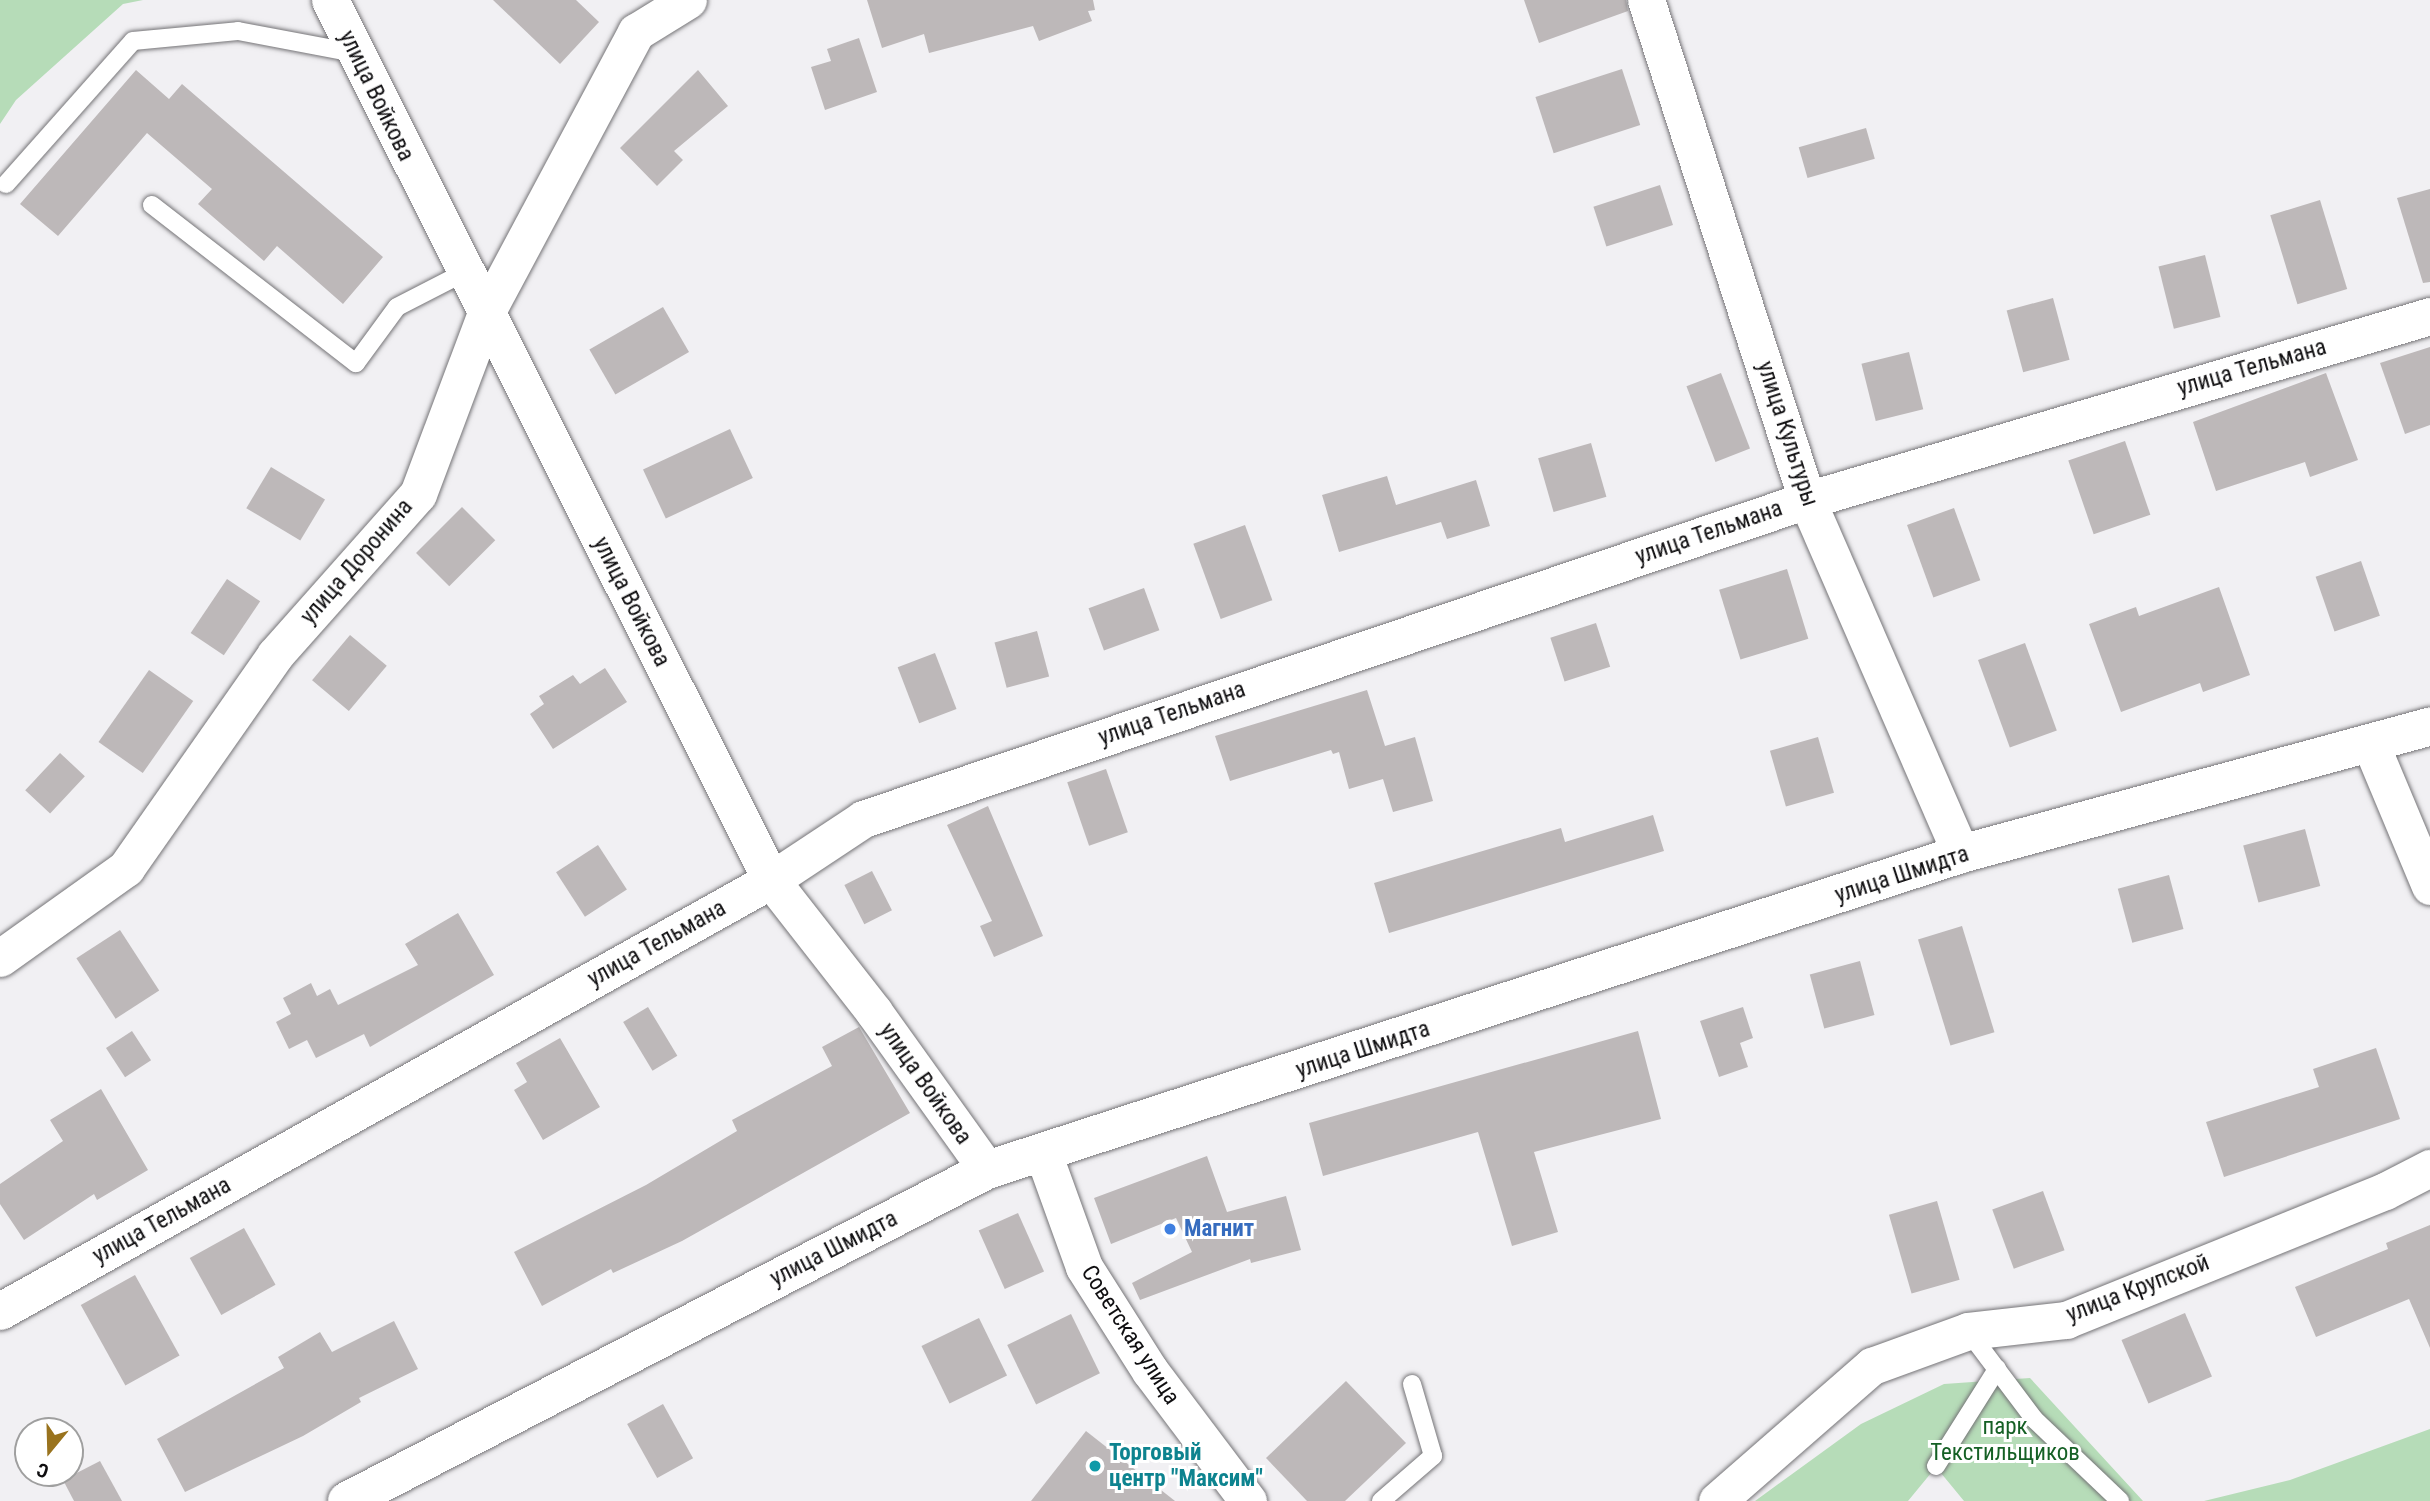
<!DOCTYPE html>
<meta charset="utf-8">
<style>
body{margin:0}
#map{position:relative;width:2430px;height:1501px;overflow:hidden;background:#f1f0f3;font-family:"Roboto Condensed",sans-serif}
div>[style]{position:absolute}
.green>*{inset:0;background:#b6dcb8}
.building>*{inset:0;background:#bdb8b9;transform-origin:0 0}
.roads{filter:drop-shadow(0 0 2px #757477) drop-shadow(0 0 2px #757477)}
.service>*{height:18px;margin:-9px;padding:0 9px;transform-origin:9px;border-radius:9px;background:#fff}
.minor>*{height:37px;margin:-18.5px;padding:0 18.5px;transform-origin:18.5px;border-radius:18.5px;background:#fff}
.primary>*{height:38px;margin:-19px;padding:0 19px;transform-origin:19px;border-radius:19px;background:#fff}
.dots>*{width:19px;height:19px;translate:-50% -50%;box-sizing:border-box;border:4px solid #fff;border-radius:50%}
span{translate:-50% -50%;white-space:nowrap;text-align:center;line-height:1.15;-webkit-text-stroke:6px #fff;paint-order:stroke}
.street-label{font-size:23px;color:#0f0e10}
.shop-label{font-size:23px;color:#366cbe;font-weight:700}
.left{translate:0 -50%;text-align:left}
.park-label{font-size:23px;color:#156025}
.culture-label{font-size:23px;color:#0d838f;font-weight:700}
.north{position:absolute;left:14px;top:1417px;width:70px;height:70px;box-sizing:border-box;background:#fff;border:2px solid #9f9f9f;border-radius:50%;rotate:199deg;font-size:19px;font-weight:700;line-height:28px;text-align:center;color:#0f0e10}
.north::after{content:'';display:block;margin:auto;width:24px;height:32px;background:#99731e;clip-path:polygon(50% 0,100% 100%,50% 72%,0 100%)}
</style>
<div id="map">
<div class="green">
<i style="clip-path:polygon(0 0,143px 0,123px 4px,16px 100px,0 124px)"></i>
<i style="clip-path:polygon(2030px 1378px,2143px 1501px,1964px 1501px,1936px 1467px,1908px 1501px,1755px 1501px,1861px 1424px,1944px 1384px)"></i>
<i style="clip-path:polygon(2430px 1429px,2430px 1501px,2204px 1501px,2290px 1480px)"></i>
</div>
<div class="building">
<i style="clip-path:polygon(493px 0,576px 0,599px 22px,560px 64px)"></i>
<i style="clip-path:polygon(867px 0,1093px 0,1095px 10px,1088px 11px,1092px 21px,1039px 41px,1033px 26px,929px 53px,924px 34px,882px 48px)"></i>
<i style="clip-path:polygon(1524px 0,1626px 0,1628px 11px,1539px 43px)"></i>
<i style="clip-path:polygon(859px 38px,877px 92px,825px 110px,811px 67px,831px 61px,827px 49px)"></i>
<i style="left:1622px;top:69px;width:59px;height:91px;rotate:72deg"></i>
<i style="clip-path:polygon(136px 70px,169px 99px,182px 84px,383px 257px,343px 304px,277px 246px,264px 261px,198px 204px,212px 189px,147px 133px,58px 236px,20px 204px)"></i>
<i style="clip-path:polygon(698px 70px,728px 106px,674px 151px,683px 160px,657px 186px,620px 148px)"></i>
<i style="left:1866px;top:128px;width:32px;height:70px;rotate:74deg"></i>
<i style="left:1660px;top:185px;width:42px;height:70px;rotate:72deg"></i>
<i style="clip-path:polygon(2430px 189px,2430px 282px,2423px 283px,2397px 198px)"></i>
<i style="left:2320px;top:200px;width:93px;height:52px;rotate:73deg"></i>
<i style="left:2205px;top:255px;width:64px;height:48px;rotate:76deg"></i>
<i style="left:2053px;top:298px;width:64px;height:48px;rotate:75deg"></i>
<i style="left:663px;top:307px;width:52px;height:85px;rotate:60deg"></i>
<i style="clip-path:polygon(2430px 347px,2430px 425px,2405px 434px,2380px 363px)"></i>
<i style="left:1909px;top:352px;width:59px;height:49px;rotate:76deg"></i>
<i style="left:1721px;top:373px;width:81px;height:37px;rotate:69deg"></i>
<i style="clip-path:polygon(2326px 373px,2358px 460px,2310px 477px,2305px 462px,2216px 491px,2193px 422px)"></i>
<i style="left:730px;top:429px;width:54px;height:96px;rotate:65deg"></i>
<i style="left:2125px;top:441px;width:78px;height:60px;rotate:71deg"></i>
<i style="left:1591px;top:443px;width:56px;height:55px;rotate:74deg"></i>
<i style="left:271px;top:467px;width:63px;height:48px;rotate:31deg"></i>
<i style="clip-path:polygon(1387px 476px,1396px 505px,1476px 480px,1490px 526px,1447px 539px,1441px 522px,1339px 552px,1322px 495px)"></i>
<i style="left:462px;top:507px;width:47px;height:65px;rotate:45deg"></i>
<i style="left:1954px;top:508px;width:77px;height:50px;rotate:70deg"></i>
<i style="left:1245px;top:525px;width:80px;height:55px;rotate:70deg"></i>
<i style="left:2361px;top:561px;width:58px;height:48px;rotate:71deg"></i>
<i style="left:1787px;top:569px;width:73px;height:71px;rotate:73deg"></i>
<i style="left:227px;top:579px;width:40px;height:65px;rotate:34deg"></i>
<i style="clip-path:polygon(2219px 587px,2250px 675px,2203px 692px,2200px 683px,2121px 712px,2089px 624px,2136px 607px,2139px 616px)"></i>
<i style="left:1144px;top:588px;width:45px;height:59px;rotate:70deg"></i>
<i style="left:1596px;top:623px;width:46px;height:48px;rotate:72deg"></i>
<i style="left:1037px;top:631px;width:47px;height:44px;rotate:75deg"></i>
<i style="left:350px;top:635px;width:48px;height:59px;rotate:40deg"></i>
<i style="left:2025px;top:643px;width:93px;height:50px;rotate:70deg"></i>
<i style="left:935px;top:653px;width:60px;height:40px;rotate:69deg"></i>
<i style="clip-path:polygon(605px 668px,627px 702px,553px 749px,530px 714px,544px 704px,539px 696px,573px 675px,580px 684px)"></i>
<i style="left:149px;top:670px;width:54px;height:88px;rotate:35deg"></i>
<i style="clip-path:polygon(1367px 690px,1385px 746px,1415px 737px,1433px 801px,1393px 812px,1383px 779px,1349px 789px,1339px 752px,1333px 754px,1331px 750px,1230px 781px,1215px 736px)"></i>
<i style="left:1818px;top:737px;width:58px;height:50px;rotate:74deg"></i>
<i style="left:60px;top:753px;width:34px;height:51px;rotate:43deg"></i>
<i style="left:1106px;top:769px;width:67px;height:41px;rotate:71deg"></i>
<i style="clip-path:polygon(988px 806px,1043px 936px,994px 957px,980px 926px,992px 921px,947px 825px)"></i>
<i style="clip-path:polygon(1653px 815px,1664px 851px,1389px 933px,1374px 883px,1561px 828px,1565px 842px)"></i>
<i style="left:2305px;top:829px;width:59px;height:64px;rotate:75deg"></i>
<i style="left:598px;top:845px;width:53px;height:50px;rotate:57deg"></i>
<i style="left:872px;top:871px;width:44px;height:31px;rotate:63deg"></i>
<i style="left:2169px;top:875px;width:56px;height:53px;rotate:75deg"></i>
<i style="clip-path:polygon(458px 913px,494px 975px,370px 1047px,364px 1034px,316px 1058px,307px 1040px,289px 1049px,276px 1022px,291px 1014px,283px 998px,311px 983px,317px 996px,330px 989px,338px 1005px,418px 965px,405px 944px)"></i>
<i style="left:1962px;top:926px;width:111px;height:46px;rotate:73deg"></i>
<i style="left:120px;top:930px;width:72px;height:52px;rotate:57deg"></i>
<i style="left:1860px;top:961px;width:56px;height:52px;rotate:75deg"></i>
<i style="left:648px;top:1007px;width:57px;height:29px;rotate:59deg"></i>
<i style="clip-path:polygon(1743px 1007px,1753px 1038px,1740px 1043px,1748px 1067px,1719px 1077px,1700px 1021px)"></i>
<i style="clip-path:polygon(859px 1027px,910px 1113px,682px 1241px,613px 1273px,611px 1269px,542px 1306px,514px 1252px,646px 1185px,737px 1131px,732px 1120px,832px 1066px,822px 1047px)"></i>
<i style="left:132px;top:1031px;width:35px;height:31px;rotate:57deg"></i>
<i style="clip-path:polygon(1638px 1031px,1661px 1119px,1534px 1152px,1558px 1232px,1512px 1246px,1478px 1132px,1323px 1176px,1309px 1123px)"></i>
<i style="clip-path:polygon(560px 1038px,600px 1107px,543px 1140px,514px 1090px,527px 1082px,516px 1063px)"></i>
<i style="clip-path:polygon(2376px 1048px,2400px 1119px,2224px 1177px,2206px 1122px,2319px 1087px,2313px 1069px)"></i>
<i style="clip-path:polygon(101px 1089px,148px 1170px,97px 1200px,94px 1194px,24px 1240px,0 1204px,0 1184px,63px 1141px,50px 1120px)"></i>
<i style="clip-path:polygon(1207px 1156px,1227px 1212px,1286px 1196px,1301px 1250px,1251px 1263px,1250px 1259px,1140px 1300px,1132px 1283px,1192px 1252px,1176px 1218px,1111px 1244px,1094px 1198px)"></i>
<i style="left:2043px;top:1191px;width:63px;height:54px;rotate:70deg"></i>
<i style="left:1937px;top:1201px;width:82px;height:50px;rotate:74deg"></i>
<i style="left:1018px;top:1213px;width:64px;height:43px;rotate:66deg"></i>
<i style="clip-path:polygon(2430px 1225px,2430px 1348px,2409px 1299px,2316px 1337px,2295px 1287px,2388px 1249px,2386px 1243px)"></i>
<i style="left:244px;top:1228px;width:65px;height:62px;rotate:61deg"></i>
<i style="left:135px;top:1275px;width:92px;height:62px;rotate:61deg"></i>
<i style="left:2185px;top:1313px;width:69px;height:69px;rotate:67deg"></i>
<i style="left:1071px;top:1314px;width:66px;height:71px;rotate:64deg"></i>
<i style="left:979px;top:1318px;width:64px;height:64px;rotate:64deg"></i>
<i style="clip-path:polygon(394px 1321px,418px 1369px,359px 1398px,361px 1402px,303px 1436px,185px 1492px,157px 1439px,284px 1368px,278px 1357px,320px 1332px,332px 1352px)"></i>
<i style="clip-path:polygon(1346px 1381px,1406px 1443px,1345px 1501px,1307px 1501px,1266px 1458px)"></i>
<i style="left:663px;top:1404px;width:62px;height:41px;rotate:61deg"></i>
<i style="clip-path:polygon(1086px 1431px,1175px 1501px,1031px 1501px)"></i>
<i style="clip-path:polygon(100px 1461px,122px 1501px,74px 1501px,63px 1480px)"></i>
</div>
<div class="roads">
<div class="service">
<i style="left:6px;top:184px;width:191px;rotate:-48.4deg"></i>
<i style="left:133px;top:41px;width:105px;rotate:-5.4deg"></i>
<i style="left:238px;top:31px;width:118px;rotate:10.7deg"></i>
<i style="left:152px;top:205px;width:258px;rotate:37.8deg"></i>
<i style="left:356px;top:363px;width:69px;rotate:-53.8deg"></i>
<i style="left:397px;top:307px;width:76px;rotate:-27.2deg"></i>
<i style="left:1968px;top:1331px;width:110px;rotate:53.1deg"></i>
<i style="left:2034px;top:1419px;width:119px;rotate:43.6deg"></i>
<i style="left:1936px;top:1466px;width:115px;rotate:-57.8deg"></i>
<i style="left:1381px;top:1501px;width:69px;rotate:-40.9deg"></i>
<i style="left:1433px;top:1456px;width:75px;rotate:-106.3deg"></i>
</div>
<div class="minor">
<i style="left:330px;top:0;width:984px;rotate:63.38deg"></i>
<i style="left:771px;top:880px;width:167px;rotate:52deg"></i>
<i style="left:874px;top:1012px;width:194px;rotate:54.4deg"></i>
<i style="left:1646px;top:0;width:525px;rotate:72.15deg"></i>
<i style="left:1807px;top:500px;width:386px;rotate:66.5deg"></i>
<i style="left:2371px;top:745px;width:153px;rotate:67.3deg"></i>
<i style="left:0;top:958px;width:155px;rotate:-35.5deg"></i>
<i style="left:126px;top:868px;width:260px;rotate:-55deg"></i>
<i style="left:275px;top:655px;width:215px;rotate:-48.4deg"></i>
<i style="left:418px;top:494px;width:193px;rotate:-69.4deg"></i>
<i style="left:486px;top:313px;width:319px;rotate:-61.9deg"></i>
<i style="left:636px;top:32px;width:61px;rotate:-31.6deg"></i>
<i style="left:1043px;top:1153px;width:121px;rotate:70.2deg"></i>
<i style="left:1084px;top:1267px;width:123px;rotate:57.6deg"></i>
<i style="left:1150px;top:1371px;width:163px;rotate:53deg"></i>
<i style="left:0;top:1311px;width:883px;rotate:-29.21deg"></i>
<i style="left:771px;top:880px;width:110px;rotate:-33.5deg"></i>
<i style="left:863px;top:819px;width:996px;rotate:-18.67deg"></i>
<i style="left:1807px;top:500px;width:650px;rotate:-16.45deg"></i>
<i style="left:1717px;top:1501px;width:206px;rotate:-41.1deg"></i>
<i style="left:1872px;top:1366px;width:102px;rotate:-20deg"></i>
<i style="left:1968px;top:1331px;width:99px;rotate:-6.4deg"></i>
<i style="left:2066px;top:1320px;width:344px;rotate:-22deg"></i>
<i style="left:2385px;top:1191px;width:51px;rotate:-27.1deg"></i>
</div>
<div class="primary">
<i style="left:347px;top:1501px;width:721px;rotate:-27.35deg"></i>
<i style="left:987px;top:1170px;width:1024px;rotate:-17.97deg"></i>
<i style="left:1961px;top:854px;width:486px;rotate:-15.2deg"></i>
</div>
</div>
<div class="dots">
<i style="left:1170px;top:1229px;background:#3f7fe0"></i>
<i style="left:1095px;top:1466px;background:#0f9aa8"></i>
</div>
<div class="street-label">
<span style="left:376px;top:96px;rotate:64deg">улица Войкова</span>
<span style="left:2252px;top:368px;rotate:-16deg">улица Тельмана</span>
<span style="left:1787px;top:434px;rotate:72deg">улица Культуры</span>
<span style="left:1709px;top:533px;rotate:-19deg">улица Тельмана</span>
<span style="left:357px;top:562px;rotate:-49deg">улица Доронина</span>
<span style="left:631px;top:602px;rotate:63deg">улица Войкова</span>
<span style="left:1172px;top:714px;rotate:-19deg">улица Тельмана</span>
<span style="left:1902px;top:875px;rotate:-18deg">улица Шмидта</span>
<span style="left:657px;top:944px;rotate:-29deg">улица Тельмана</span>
<span style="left:1363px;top:1050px;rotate:-18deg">улица Шмидта</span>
<span style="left:925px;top:1084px;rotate:55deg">улица Войкова</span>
<span style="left:162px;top:1221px;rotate:-29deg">улица Тельмана</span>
<span style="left:834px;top:1249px;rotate:-27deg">улица Шмидта</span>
<span style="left:2138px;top:1289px;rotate:-21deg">улица Крупской</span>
<span style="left:1130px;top:1335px;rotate:57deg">Советская улица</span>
</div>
<div class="shop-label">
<span class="left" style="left:1184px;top:1229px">Магнит</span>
</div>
<div class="park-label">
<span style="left:2005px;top:1440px">парк<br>Текстильщиков</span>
</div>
<div class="culture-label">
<span class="left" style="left:1109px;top:1466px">Торговый<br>центр "Максим"</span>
</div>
<div class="north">С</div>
</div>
